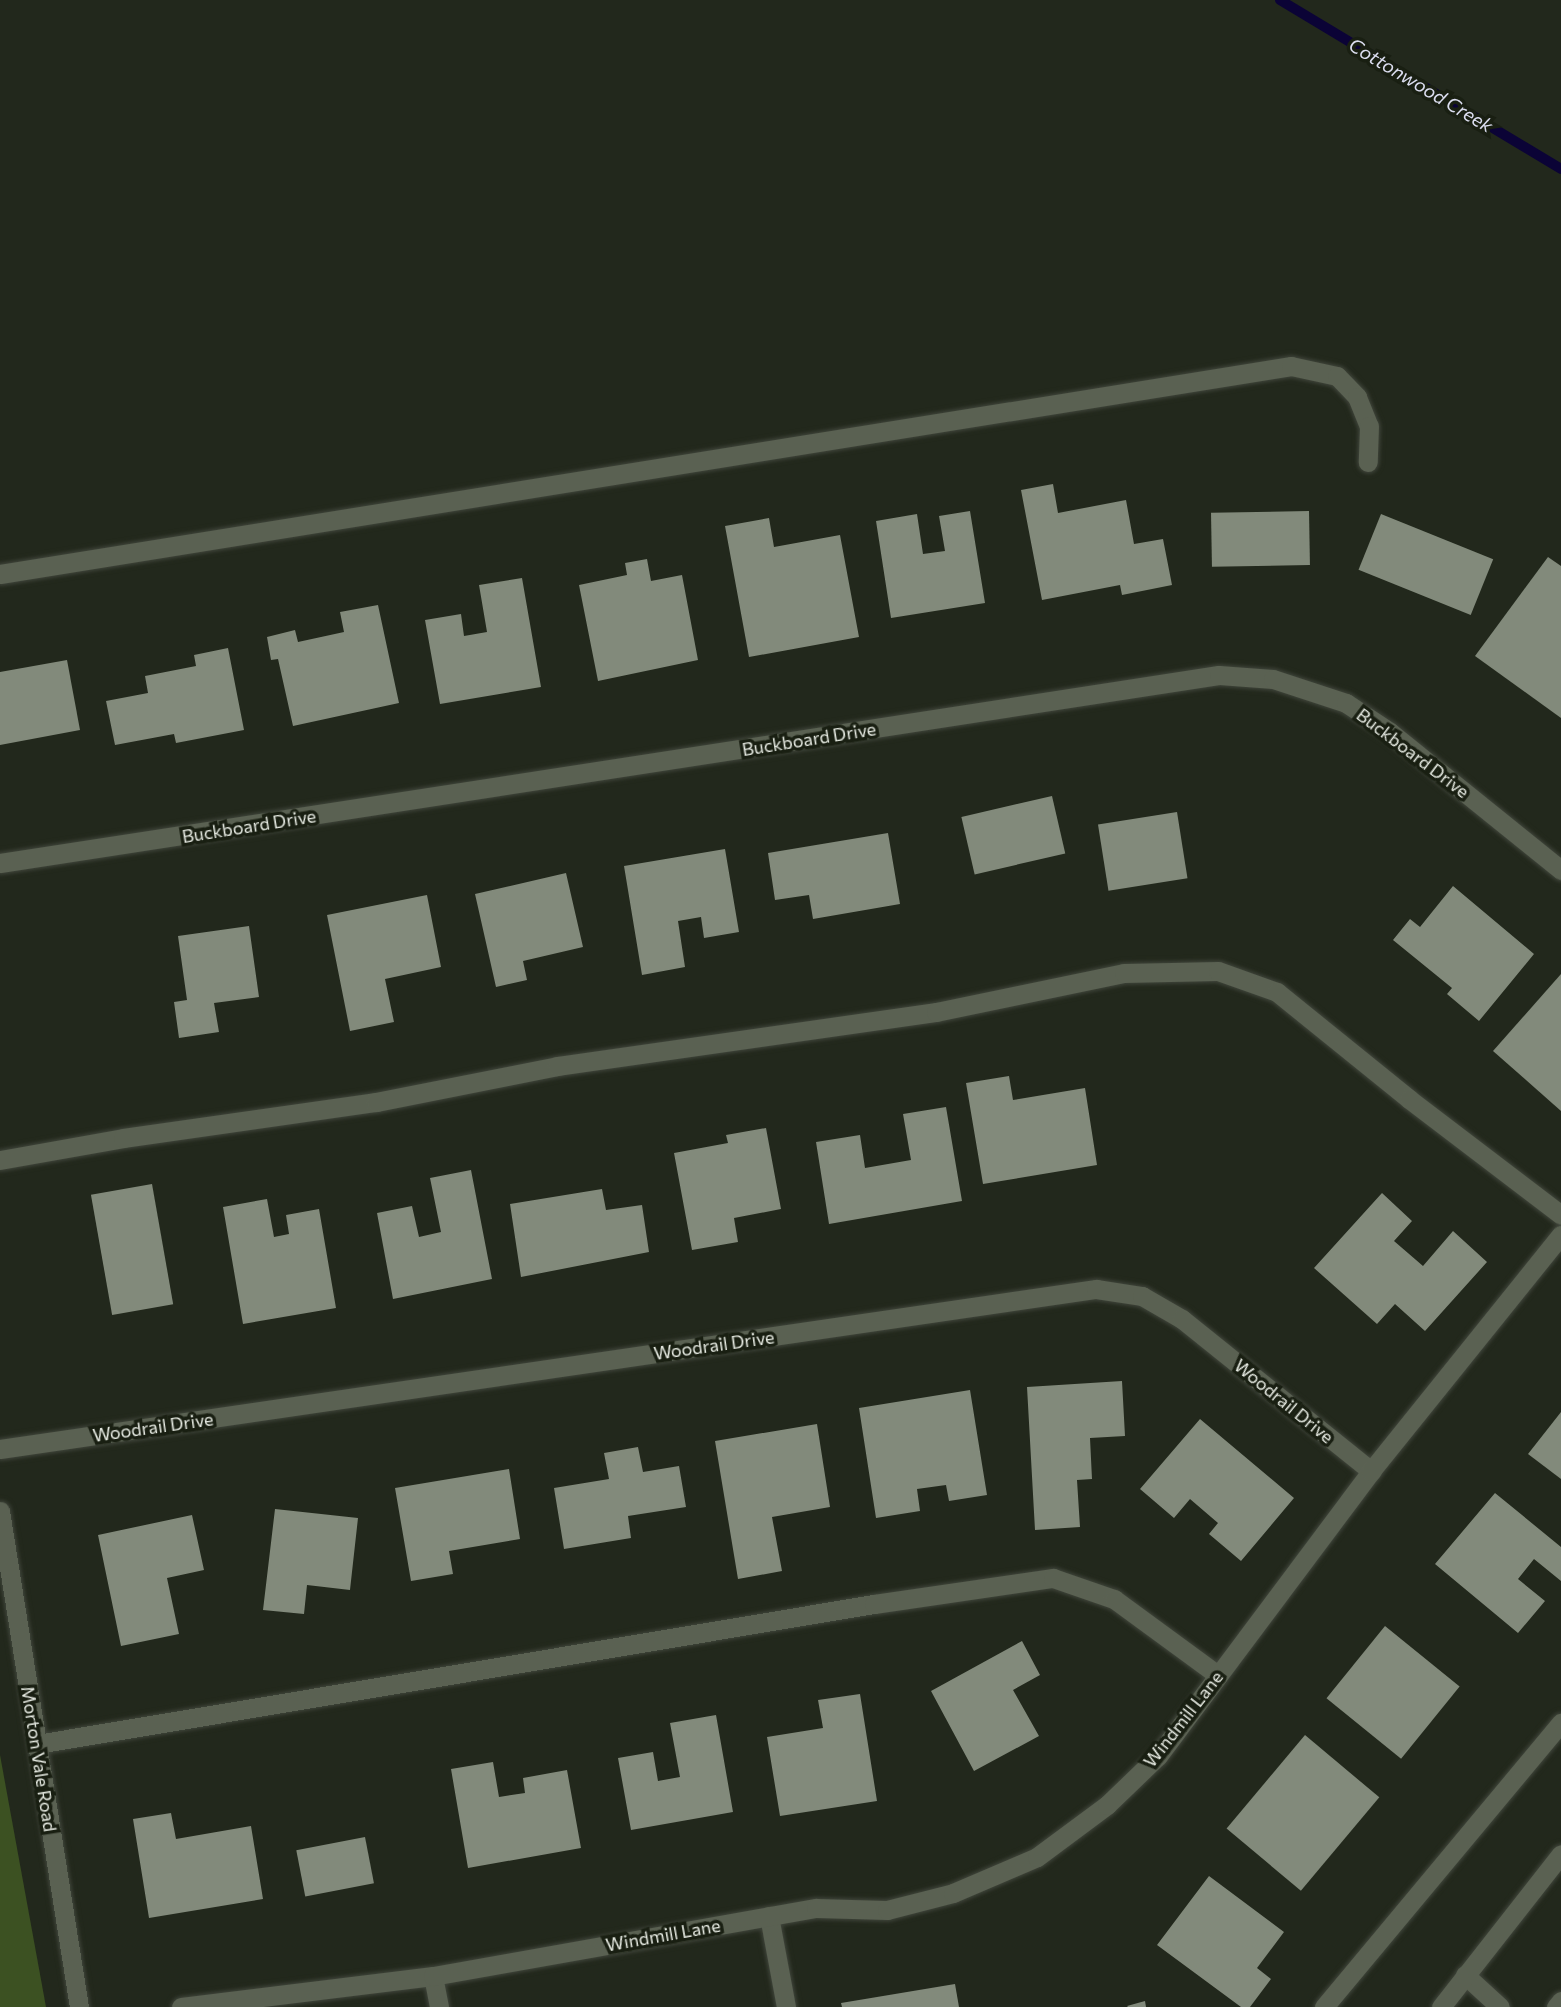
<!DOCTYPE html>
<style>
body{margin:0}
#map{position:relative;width:1561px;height:2007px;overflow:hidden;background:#22281c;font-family:Commissioner,sans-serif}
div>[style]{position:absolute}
.green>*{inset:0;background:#3c5122}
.stream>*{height:10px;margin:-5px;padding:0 5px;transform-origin:5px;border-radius:5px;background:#0b0336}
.building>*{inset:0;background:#828a7b;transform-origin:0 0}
.roads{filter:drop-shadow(0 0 2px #40453b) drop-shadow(0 0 2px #40453b)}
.service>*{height:19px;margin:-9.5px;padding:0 9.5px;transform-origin:9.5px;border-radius:9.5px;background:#5a6152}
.minor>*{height:19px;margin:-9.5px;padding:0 9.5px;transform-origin:9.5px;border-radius:9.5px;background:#5a6152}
.secondary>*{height:19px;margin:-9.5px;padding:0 9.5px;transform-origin:9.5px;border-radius:9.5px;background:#5a6152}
span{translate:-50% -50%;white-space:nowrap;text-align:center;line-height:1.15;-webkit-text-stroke:7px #191f12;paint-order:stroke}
.street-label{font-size:18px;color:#e6eae2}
.water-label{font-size:19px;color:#dbddef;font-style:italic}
</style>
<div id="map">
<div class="green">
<i style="clip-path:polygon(0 1755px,46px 2007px,0 2007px)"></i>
</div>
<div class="stream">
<i style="left:1280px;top:0;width:328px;rotate:31deg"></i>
</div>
<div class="building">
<i style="clip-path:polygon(1053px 484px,1058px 513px,1126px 500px,1134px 544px,1163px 539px,1172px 585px,1122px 595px,1120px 585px,1042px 600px,1021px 490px)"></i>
<i style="clip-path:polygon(970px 511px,985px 603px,891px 618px,876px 521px,917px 514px,923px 554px,945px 551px,939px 516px)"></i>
<i style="left:1309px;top:511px;width:54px;height:98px;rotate:89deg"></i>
<i style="left:1381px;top:514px;width:121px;height:60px;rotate:22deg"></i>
<i style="clip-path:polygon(769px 518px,774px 547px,840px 535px,859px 637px,749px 657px,725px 526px)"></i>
<i style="clip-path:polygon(1548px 557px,1561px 566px,1561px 718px,1475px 656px)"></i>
<i style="clip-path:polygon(647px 559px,651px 581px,682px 575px,698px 660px,598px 681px,579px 585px,627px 575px,625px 563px)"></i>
<i style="clip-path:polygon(522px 578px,541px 687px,440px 704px,425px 620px,461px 614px,464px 636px,487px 632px,479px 585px)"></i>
<i style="clip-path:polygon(378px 605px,399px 703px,293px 726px,278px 659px,271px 660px,267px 637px,295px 630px,298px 642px,344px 632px,340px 612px)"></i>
<i style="clip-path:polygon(228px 648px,244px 730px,176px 743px,174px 734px,115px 745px,106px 701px,148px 693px,145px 676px,196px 666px,194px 655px)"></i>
<i style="clip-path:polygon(67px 660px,80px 730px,0 745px,0 672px)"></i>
<i style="left:1052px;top:796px;width:59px;height:93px;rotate:77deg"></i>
<i style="left:1177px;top:812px;width:67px;height:80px;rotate:81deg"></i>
<i style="clip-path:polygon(888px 833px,900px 904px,813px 919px,809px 895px,775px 900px,768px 853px)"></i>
<i style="clip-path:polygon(725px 849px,739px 932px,704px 938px,701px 917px,678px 921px,685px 967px,642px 975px,624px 866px)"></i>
<i style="clip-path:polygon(566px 873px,583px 947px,523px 961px,527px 980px,496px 987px,475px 894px)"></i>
<i style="clip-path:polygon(1453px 886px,1534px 954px,1479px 1021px,1447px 994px,1452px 988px,1393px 940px,1410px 919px,1420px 927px)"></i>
<i style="clip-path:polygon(427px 895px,441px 967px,385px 979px,394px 1022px,350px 1031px,327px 915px)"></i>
<i style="clip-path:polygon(249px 926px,259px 997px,214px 1003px,219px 1032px,179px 1038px,174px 1002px,187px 1000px,178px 936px)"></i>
<i style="clip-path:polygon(1561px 974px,1561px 1111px,1493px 1051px)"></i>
<i style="clip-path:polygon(1009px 1076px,1013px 1100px,1085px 1088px,1097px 1165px,983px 1184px,966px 1083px)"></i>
<i style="clip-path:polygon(946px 1107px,962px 1201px,829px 1224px,816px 1142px,860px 1135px,865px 1168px,911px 1160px,903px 1114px)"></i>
<i style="clip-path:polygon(766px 1128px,781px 1209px,734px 1218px,738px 1242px,692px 1250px,674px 1153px,728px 1143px,726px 1135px)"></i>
<i style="clip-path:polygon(471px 1170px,492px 1279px,393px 1299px,377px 1213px,412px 1206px,419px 1237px,441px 1232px,430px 1178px)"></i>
<i style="left:152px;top:1184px;width:122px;height:62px;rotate:80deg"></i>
<i style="clip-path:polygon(602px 1189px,606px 1210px,642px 1205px,649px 1252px,521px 1277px,510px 1204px)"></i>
<i style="clip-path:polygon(1382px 1193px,1412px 1221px,1394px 1241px,1423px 1266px,1453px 1231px,1487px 1262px,1425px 1331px,1395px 1304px,1377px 1324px,1314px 1268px)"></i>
<i style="clip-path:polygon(267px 1199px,274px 1237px,289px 1234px,286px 1215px,319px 1209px,336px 1308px,243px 1324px,223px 1207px)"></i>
<i style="clip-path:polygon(1122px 1381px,1125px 1436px,1090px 1438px,1092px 1479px,1077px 1480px,1080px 1527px,1035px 1530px,1027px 1387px)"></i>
<i style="clip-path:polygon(970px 1390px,987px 1495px,949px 1501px,946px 1485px,917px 1489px,920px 1511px,876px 1518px,859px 1408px)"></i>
<i style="clip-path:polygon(1561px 1412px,1561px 1479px,1528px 1454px)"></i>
<i style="clip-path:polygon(1200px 1419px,1294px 1498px,1241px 1561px,1209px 1534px,1218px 1523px,1190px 1499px,1174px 1518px,1140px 1489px)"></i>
<i style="clip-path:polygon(817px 1424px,830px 1507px,772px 1517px,782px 1571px,738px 1579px,715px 1441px)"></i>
<i style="clip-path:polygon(638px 1447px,643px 1472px,679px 1466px,686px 1507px,628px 1516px,631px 1538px,564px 1549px,554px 1488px,609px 1479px,604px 1453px)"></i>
<i style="clip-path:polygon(509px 1469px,520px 1539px,449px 1551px,453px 1574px,411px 1581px,395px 1488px)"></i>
<i style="clip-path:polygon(1495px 1493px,1561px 1547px,1561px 1581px,1534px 1559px,1518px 1579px,1545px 1601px,1518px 1633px,1435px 1564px)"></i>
<i style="clip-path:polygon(275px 1509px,358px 1518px,350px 1590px,307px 1585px,304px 1614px,263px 1610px)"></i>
<i style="clip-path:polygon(192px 1515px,204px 1570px,167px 1578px,179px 1634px,121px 1646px,98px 1535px)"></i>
<i style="left:1385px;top:1626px;width:96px;height:93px;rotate:39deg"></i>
<i style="clip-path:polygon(1022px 1641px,1040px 1675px,1013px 1690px,1039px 1736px,974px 1771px,931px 1691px)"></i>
<i style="clip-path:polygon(860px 1694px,877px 1801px,780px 1816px,767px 1737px,823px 1728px,818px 1700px)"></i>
<i style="clip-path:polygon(716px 1715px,733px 1812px,631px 1830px,618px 1758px,653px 1752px,658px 1781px,680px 1777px,670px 1723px)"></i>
<i style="left:1305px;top:1735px;width:97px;height:122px;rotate:40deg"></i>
<i style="clip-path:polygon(493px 1762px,499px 1797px,525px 1793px,523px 1778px,567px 1770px,581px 1848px,468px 1868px,451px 1769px)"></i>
<i style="clip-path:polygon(171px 1813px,176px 1839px,251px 1826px,263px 1899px,149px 1918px,133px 1819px)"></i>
<i style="left:365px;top:1837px;width:47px;height:70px;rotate:79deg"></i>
<i style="clip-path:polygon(1209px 1876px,1284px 1932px,1257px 1968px,1271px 1979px,1250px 2007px,1241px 2007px,1157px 1945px)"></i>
<i style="clip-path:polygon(955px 1984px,959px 2007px,842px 2007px,841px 2003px)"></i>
<i style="clip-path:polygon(1145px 2001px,1146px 2007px,1128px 2007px,1127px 2006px)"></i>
</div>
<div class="roads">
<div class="service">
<i style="left:0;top:574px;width:1308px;rotate:-9.15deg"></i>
<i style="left:1291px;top:366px;width:47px;rotate:12.3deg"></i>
<i style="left:1337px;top:376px;width:29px;rotate:46deg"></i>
<i style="left:1357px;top:397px;width:31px;rotate:68deg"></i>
<i style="left:1369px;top:426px;width:36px;rotate:92deg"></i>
<i style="left:0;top:1160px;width:125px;rotate:-10.1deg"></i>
<i style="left:123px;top:1138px;width:256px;rotate:-8.1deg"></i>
<i style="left:376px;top:1102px;width:185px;rotate:-11.2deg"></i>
<i style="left:557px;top:1066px;width:383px;rotate:-8.1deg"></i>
<i style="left:936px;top:1012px;width:192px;rotate:-11.7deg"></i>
<i style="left:1124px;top:973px;width:94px;rotate:-1.2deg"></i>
<i style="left:1218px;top:971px;width:63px;rotate:19.6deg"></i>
<i style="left:1277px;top:992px;width:170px;rotate:39deg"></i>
<i style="left:1409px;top:1099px;width:191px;rotate:37.3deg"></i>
<i style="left:37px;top:1744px;width:849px;rotate:-9.5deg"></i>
<i style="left:874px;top:1604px;width:181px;rotate:-8.3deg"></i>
<i style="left:1053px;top:1578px;width:65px;rotate:19deg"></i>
<i style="left:1114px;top:1599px;width:129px;rotate:36.2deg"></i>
<i style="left:769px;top:1916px;width:93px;rotate:79.4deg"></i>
<i style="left:1324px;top:2007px;width:370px;rotate:-50.2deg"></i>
</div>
<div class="minor">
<i style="left:0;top:863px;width:1233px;rotate:-8.77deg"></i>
<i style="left:1219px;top:675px;width:54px;rotate:4.2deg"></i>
<i style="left:1273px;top:679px;width:77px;rotate:18.2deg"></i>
<i style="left:1346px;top:703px;width:53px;rotate:33.4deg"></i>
<i style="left:1390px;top:732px;width:220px;rotate:38.9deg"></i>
<i style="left:0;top:1449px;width:1108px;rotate:-8.31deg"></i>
<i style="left:1096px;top:1289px;width:47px;rotate:8.7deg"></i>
<i style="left:1142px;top:1296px;width:46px;rotate:29.9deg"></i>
<i style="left:1182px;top:1319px;width:243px;rotate:38.8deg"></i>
<i style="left:0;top:1511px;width:502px;rotate:80.95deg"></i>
<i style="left:433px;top:1976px;width:32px;rotate:79deg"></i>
<i style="left:181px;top:2007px;width:254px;rotate:-7deg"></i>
<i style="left:433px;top:1976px;width:389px;rotate:-10.1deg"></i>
<i style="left:816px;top:1908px;width:71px;rotate:1.6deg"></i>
<i style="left:887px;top:1910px;width:68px;rotate:-14.4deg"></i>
<i style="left:953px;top:1893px;width:91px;rotate:-23.2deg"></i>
<i style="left:1037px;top:1857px;width:87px;rotate:-36.6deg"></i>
<i style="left:1107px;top:1805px;width:71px;rotate:-43.9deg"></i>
<i style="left:1158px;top:1756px;width:356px;rotate:-53.2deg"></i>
<i style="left:1371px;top:1471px;width:303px;rotate:-51.2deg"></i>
</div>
<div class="secondary">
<i style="left:1465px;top:1975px;width:47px;rotate:42.4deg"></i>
<i style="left:1441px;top:2007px;width:194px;rotate:-51.9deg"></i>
<i style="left:1556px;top:2007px;width:8px;rotate:-50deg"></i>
</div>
</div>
<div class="street-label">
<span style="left:809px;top:739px;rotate:-9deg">Buckboard Drive</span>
<span style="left:1413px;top:753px;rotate:37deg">Buckboard Drive</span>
<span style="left:249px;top:826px;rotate:-9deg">Buckboard Drive</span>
<span style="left:714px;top:1345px;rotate:-8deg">Woodrail Drive</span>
<span style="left:1284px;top:1401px;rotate:39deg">Woodrail Drive</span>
<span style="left:153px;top:1427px;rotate:-8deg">Woodrail Drive</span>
<span style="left:1183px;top:1719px;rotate:-52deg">Windmill Lane</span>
<span style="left:39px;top:1759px;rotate:81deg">Morton Vale Road</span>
<span style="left:663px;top:1935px;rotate:-10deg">Windmill Lane</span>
</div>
<div class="water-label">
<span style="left:1421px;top:85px;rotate:31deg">Cottonwood Creek</span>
</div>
</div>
